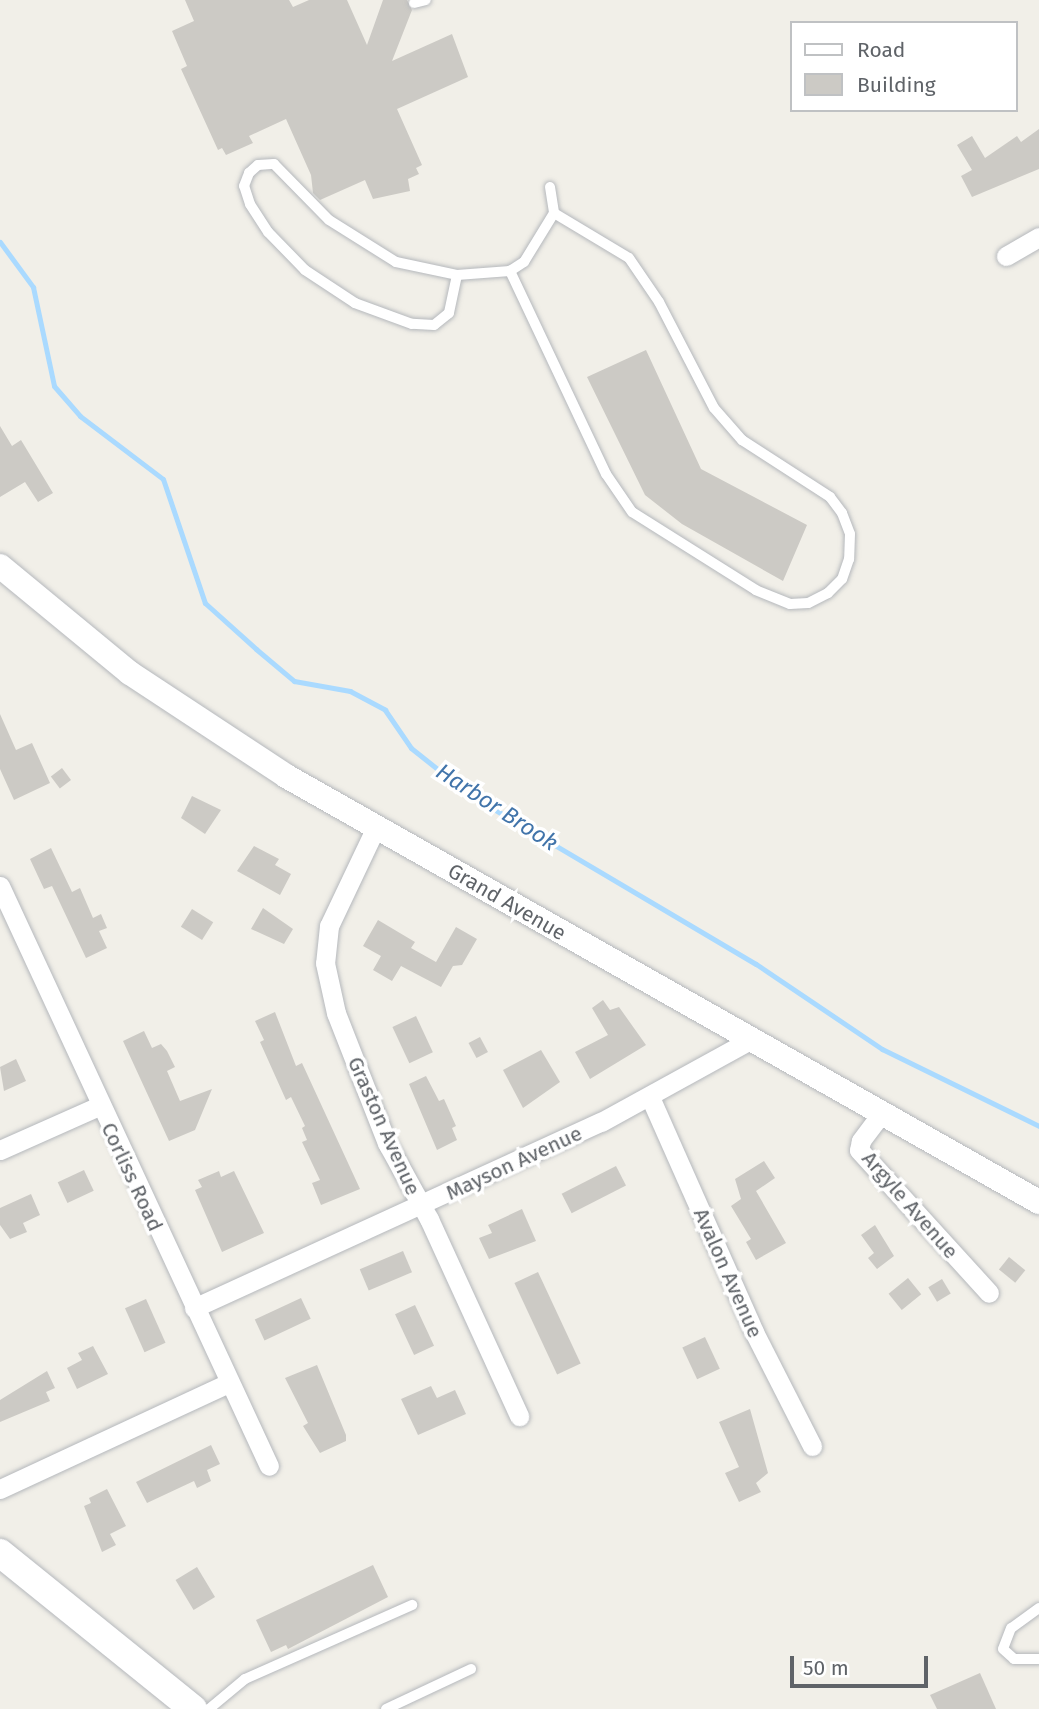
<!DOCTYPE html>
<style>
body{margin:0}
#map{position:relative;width:1039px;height:1709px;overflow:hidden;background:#f1efe8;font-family:"Fira Sans",sans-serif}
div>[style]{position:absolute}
.stream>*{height:5px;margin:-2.5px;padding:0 2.5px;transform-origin:2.5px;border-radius:2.5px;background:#aadaff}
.building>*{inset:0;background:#cccac5;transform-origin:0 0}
.roads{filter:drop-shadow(0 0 2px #b5b8bc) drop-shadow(0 0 2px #b5b8bc)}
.service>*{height:10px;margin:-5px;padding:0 5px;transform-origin:5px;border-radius:5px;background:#fff}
.minor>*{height:19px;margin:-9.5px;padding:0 9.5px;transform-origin:9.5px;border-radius:9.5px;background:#fff}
.tertiary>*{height:24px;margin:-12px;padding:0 12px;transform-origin:12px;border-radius:12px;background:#fff}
.secondary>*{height:28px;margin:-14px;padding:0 14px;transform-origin:14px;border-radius:14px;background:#fff}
span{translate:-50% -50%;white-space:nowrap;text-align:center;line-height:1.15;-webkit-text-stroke:7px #fff;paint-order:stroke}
.street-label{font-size:21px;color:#5f6368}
.water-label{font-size:23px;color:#4174aa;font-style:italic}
.legend{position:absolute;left:790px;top:21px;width:228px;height:91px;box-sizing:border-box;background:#fff;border:2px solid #bfc1c3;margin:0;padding:9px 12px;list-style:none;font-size:21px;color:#5f6368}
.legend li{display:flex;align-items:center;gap:14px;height:35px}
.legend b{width:35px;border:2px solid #bfc1c3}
.scale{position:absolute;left:790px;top:1656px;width:138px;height:32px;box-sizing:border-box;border:4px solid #5f6368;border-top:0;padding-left:9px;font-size:21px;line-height:24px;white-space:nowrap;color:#5f6368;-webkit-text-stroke:5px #fff;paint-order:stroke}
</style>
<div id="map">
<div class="stream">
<i style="left:0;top:242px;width:56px;rotate:53.7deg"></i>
<i style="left:33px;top:287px;width:101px;rotate:78deg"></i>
<i style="left:54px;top:386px;width:40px;rotate:49deg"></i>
<i style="left:80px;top:416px;width:104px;rotate:37.2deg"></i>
<i style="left:163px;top:479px;width:131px;rotate:71.3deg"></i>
<i style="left:205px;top:603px;width:69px;rotate:42deg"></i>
<i style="left:256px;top:649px;width:50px;rotate:40.1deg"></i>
<i style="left:294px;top:681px;width:57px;rotate:10.1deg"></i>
<i style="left:350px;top:691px;width:40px;rotate:28deg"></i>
<i style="left:385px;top:710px;width:46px;rotate:55.6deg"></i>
<i style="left:411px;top:748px;width:75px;rotate:38.5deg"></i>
<i style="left:470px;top:795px;width:332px;rotate:30.6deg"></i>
<i style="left:756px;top:964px;width:152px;rotate:34deg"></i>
<i style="left:882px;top:1049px;width:175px;rotate:26.1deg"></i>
</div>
<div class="building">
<i style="clip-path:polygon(185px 0,289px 0,293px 7px,309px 0,347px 0,367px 45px,383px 0,407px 0,412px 10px,392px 61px,452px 34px,468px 77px,397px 109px,422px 165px,416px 168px,419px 174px,408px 179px,410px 191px,373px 199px,365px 180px,320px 200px,313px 193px,311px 175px,286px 119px,249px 136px,253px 143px,226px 155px,222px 148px,218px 150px,181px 69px,187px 66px,172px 31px,194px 21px)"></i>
<i style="clip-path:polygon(1039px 129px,1039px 169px,972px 197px,961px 176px,972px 170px,957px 145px,972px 136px,985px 158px,1017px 136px,1021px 142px)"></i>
<i style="clip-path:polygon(646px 350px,701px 469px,807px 525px,783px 581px,682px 524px,645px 495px,587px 377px)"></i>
<i style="clip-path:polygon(0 426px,12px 446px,21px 440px,53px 493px,38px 502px,25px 482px,0 497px)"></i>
<i style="clip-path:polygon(0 714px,16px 750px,32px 743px,50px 783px,14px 800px,0 769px)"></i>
<i style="left:62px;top:768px;width:15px;height:14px;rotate:53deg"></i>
<i style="clip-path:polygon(192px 796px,221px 810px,205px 834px,181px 818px)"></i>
<i style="clip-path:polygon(254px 846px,279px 859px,275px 865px,291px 874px,280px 895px,237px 871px)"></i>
<i style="clip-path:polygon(51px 848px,72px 892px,80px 888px,93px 918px,101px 914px,107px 928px,99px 931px,107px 948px,86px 958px,52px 886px,44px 889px,30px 859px)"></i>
<i style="clip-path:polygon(263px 908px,293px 929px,284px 944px,251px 929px)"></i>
<i style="left:192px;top:909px;width:25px;height:21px;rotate:32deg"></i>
<i style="clip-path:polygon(378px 920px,415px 942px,411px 948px,436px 962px,456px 927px,477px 939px,462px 965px,453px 966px,441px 987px,401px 966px,392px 981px,373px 970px,381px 956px,363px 946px)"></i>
<i style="clip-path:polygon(603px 1000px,610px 1010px,619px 1007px,646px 1045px,590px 1079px,575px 1052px,608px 1035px,592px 1008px)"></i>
<i style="clip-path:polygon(275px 1012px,296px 1066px,302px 1063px,360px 1189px,321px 1205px,312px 1183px,320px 1180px,302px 1142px,307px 1140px,302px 1128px,305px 1126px,291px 1097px,286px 1100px,260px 1042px,264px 1040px,255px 1021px)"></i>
<i style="left:416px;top:1016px;width:40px;height:26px;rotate:65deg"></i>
<i style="clip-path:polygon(144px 1031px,152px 1048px,161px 1044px,167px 1051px,175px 1067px,167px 1071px,180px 1101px,212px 1089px,195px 1130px,169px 1141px,123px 1041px)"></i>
<i style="left:480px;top:1037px;width:17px;height:13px;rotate:62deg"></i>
<i style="clip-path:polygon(541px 1050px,560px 1082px,523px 1108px,503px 1070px)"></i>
<i style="clip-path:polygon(16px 1059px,26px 1081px,4px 1091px,0 1067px)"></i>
<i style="clip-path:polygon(426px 1076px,439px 1101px,444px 1099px,456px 1126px,452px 1128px,457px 1140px,437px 1150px,409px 1084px)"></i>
<i style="clip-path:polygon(764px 1161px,775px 1178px,756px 1191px,786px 1243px,756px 1260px,746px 1242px,751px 1239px,731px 1206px,741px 1199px,735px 1179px)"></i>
<i style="left:616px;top:1166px;width:22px;height:61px;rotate:63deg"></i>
<i style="left:84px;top:1170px;width:23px;height:29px;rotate:65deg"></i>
<i style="clip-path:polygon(219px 1171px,221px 1177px,234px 1171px,264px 1233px,222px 1252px,195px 1190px,202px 1187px,198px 1180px)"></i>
<i style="clip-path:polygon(31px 1194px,40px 1215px,23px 1223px,27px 1232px,10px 1239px,0 1225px,0 1208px)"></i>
<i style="clip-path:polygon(522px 1209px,536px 1241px,489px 1259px,479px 1238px,492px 1233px,488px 1225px)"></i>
<i style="clip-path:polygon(875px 1225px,894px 1256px,877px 1269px,868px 1258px,874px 1253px,861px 1235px)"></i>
<i style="left:403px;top:1251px;width:23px;height:47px;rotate:67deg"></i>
<i style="left:1009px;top:1257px;width:21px;height:16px;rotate:39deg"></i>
<i style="left:538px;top:1272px;width:101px;height:26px;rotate:65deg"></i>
<i style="left:908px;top:1278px;width:21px;height:25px;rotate:51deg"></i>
<i style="left:942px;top:1279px;width:17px;height:16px;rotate:59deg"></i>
<i style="left:301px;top:1298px;width:23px;height:51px;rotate:65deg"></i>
<i style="left:146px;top:1299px;width:48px;height:23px;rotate:66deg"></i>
<i style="left:415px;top:1305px;width:45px;height:22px;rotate:65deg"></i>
<i style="left:705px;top:1337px;width:35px;height:25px;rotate:65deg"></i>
<i style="clip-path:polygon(93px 1346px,108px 1374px,77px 1389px,67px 1368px,82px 1360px,78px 1353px)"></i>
<i style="clip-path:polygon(317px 1365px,346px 1435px,346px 1441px,320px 1453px,303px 1426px,308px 1423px,285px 1378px)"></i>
<i style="clip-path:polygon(47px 1371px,55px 1388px,46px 1392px,50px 1401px,0 1422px,0 1400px)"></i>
<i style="clip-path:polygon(431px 1386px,437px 1398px,455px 1390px,466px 1414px,418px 1435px,401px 1399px)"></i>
<i style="clip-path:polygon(750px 1409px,768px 1473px,756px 1483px,761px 1492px,739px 1502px,725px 1473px,739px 1467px,719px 1422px)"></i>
<i style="clip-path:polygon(211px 1445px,220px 1464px,207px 1470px,211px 1481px,197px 1488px,194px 1481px,147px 1503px,136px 1482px)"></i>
<i style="clip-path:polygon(107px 1489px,126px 1526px,110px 1534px,116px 1545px,102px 1552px,84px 1506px,91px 1503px,89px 1498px)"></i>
<i style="clip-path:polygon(373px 1565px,388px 1597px,288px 1649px,286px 1645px,271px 1652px,256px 1620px)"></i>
<i style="left:197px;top:1567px;width:35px;height:25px;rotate:59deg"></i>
<i style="clip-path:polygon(980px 1673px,996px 1709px,937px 1709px,930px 1695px)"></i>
</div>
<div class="roads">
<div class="service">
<i style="left:414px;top:3px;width:12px;rotate:-14deg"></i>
<i style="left:550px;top:187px;width:26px;rotate:81deg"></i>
<i style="left:554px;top:213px;width:87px;rotate:31deg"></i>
<i style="left:629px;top:258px;width:53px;rotate:55.7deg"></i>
<i style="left:659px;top:302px;width:119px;rotate:62.6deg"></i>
<i style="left:714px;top:408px;width:43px;rotate:48.8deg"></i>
<i style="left:742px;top:440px;width:105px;rotate:32.9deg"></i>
<i style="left:830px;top:497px;width:20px;rotate:53deg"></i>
<i style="left:842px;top:513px;width:22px;rotate:69deg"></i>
<i style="left:850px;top:534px;width:25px;rotate:92deg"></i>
<i style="left:849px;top:559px;width:21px;rotate:109deg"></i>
<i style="left:842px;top:579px;width:20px;rotate:135deg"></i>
<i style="left:828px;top:593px;width:22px;rotate:153deg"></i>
<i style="left:808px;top:603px;width:18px;rotate:177deg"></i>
<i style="left:790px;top:604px;width:37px;rotate:-158deg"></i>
<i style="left:756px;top:590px;width:146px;rotate:-147.8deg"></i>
<i style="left:632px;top:512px;width:46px;rotate:-124.4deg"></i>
<i style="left:606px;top:474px;width:225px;rotate:-115.3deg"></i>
<i style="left:510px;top:271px;width:17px;rotate:-33deg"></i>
<i style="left:524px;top:262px;width:57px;rotate:-58.5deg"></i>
<i style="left:457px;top:275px;width:39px;rotate:102deg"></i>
<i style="left:449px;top:313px;width:19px;rotate:141deg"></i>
<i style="left:434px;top:325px;width:22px;rotate:-177deg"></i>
<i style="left:412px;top:324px;width:61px;rotate:-159.8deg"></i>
<i style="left:355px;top:303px;width:60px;rotate:-146.6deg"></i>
<i style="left:305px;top:270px;width:53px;rotate:-134.2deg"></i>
<i style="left:268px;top:232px;width:33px;rotate:-123deg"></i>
<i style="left:250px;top:204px;width:19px;rotate:-108deg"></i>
<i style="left:244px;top:186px;width:14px;rotate:-69deg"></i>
<i style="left:249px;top:173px;width:12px;rotate:-42deg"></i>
<i style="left:258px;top:165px;width:16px;rotate:-4deg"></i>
<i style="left:274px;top:164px;width:78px;rotate:45.5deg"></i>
<i style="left:329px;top:220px;width:79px;rotate:32.1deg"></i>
<i style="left:396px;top:262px;width:62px;rotate:12deg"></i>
<i style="left:457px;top:275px;width:53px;rotate:-4.3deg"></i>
<i style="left:1039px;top:1608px;width:34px;rotate:144deg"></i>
<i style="left:1011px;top:1628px;width:22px;rotate:111deg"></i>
<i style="left:1003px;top:1649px;width:15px;rotate:42deg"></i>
<i style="left:1014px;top:1659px;width:25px"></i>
<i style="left:209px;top:1709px;width:47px;rotate:-39.8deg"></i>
<i style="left:245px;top:1679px;width:183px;rotate:-23.9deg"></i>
<i style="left:386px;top:1709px;width:94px;rotate:-25.2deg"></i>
</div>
<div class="minor">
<i style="left:1006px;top:256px;width:38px;rotate:-30deg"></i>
<i style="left:376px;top:827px;width:110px;rotate:115.4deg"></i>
<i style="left:329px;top:926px;width:37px;rotate:96deg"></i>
<i style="left:325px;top:963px;width:51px;rotate:77.6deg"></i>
<i style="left:336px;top:1013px;width:140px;rotate:68.6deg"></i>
<i style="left:387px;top:1143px;width:87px;rotate:61.1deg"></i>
<i style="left:429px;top:1219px;width:217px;rotate:65.4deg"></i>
<i style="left:0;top:886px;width:639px;rotate:65.12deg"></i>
<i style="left:650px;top:1097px;width:257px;rotate:66.1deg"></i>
<i style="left:754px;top:1332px;width:128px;rotate:63deg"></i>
<i style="left:881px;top:1114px;width:34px;rotate:127deg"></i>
<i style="left:861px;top:1141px;width:9px;rotate:103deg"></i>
<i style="left:859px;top:1150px;width:193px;rotate:47.7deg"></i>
<i style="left:0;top:1150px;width:108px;rotate:-24deg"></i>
<i style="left:194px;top:1308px;width:447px;rotate:-24.6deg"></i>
<i style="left:601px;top:1122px;width:170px;rotate:-28.8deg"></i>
<i style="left:0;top:1489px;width:251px;rotate:-24.9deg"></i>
</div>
<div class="tertiary">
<i style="left:0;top:566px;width:168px;rotate:39.5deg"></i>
<i style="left:130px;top:673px;width:187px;rotate:33.4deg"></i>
<i style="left:286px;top:776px;width:865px;rotate:29.5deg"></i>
</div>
<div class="secondary">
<i style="left:0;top:1553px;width:248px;rotate:38.9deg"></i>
</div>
</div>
<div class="street-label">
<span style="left:507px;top:902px;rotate:30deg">Grand Avenue</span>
<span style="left:384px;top:1126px;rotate:66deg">Graston Avenue</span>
<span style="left:514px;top:1163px;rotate:-25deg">Mayson Avenue</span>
<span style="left:132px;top:1177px;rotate:65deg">Corliss Road</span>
<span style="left:910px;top:1205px;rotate:49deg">Argyle Avenue</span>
<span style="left:728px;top:1273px;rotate:66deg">Avalon Avenue</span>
</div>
<div class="water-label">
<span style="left:497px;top:807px;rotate:33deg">Harbor Brook</span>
</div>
<ul class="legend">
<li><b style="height:9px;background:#fff"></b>Road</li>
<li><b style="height:19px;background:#cccac5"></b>Building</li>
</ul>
<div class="scale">50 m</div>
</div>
